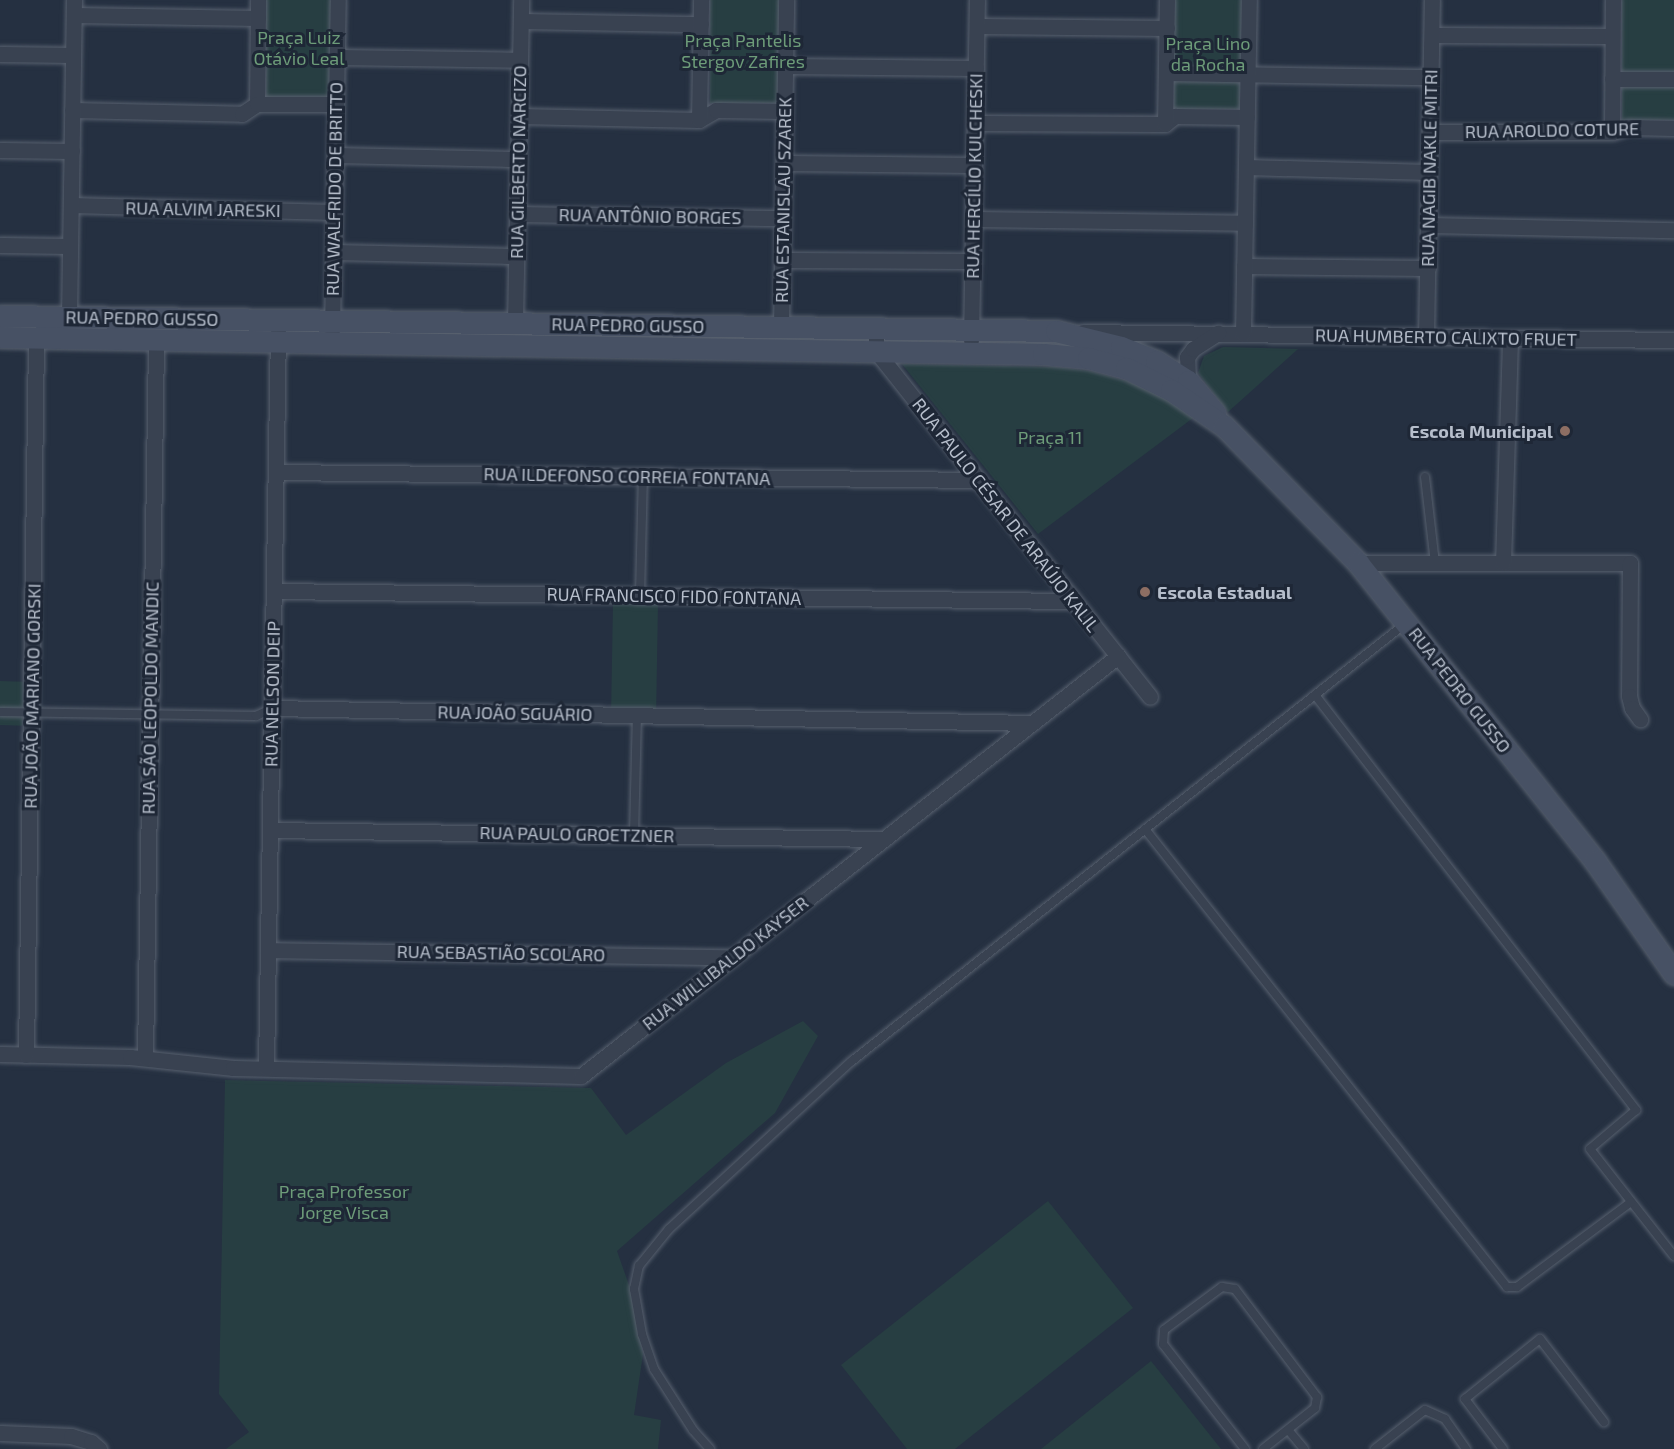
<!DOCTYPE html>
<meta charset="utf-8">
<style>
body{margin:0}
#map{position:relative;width:1674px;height:1449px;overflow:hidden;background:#253041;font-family:"Exo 2",sans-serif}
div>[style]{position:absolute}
.green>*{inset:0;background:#273e42;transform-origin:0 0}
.roads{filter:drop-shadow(0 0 2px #57606e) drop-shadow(0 0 2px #57606e)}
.lane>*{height:8px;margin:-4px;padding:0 4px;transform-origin:4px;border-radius:4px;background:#394251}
.street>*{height:15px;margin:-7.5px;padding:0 7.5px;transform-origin:7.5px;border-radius:7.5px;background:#394251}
.secondary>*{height:21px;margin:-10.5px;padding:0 10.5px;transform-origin:10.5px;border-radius:10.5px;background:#475164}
.dots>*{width:16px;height:16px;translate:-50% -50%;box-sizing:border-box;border:3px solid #1e2736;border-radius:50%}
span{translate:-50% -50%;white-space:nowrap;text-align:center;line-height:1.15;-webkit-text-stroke:6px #1e2736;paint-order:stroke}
.park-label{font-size:18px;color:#6d9c79}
.street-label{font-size:18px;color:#b6becb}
.poi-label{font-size:18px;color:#b6becb;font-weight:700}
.right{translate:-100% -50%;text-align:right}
.left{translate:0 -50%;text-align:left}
</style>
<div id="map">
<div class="green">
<i style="left:266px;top:0;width:66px;height:98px"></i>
<i style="left:710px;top:0;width:69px;height:103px"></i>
<i style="left:1174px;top:0;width:69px;height:109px"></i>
<i style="left:1622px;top:0;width:52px;height:120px"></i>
<i style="clip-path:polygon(1223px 347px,1298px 349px,1228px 412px,1198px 373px,1204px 356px)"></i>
<i style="clip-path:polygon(902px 364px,1056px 367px,1090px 371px,1130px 382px,1165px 398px,1193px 418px,1038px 534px)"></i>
<i style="left:613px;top:603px;width:45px;height:105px;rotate:1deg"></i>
<i style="left:0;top:681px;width:24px;height:44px;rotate:2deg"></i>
<i style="clip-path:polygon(803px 1021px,818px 1036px,775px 1113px,617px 1251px,630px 1288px,643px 1354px,634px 1415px,661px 1420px,658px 1449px,226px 1449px,249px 1432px,219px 1394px,225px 1080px,591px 1088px,626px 1135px,726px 1063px)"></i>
<i style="clip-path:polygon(1048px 1201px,1133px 1308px,955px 1449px,907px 1449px,841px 1365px)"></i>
<i style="clip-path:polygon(1151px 1361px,1221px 1449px,1041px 1449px)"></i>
</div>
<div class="roads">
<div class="lane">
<i style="left:1425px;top:477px;width:87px;rotate:83.4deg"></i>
<i style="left:640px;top:595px;width:119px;rotate:-88.6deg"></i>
<i style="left:1315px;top:695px;width:525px;rotate:52.28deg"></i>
<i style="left:1636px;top:1110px;width:60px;rotate:139.7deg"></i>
<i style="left:1590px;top:1149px;width:136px;rotate:51.9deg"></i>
<i style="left:0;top:712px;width:256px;rotate:0.9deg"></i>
<i style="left:256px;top:716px;width:17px;rotate:-25deg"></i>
<i style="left:1145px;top:829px;width:584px;rotate:51.68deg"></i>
<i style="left:1507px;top:1287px;width:10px"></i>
<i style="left:1517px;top:1287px;width:142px;rotate:-36.7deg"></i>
<i style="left:634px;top:835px;width:120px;rotate:-88.6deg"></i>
<i style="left:1289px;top:1431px;width:23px;rotate:50deg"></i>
<i style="left:710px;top:1449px;width:25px;rotate:-132deg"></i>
<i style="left:693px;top:1430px;width:72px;rotate:-122.6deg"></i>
<i style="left:654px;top:1369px;width:37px;rotate:-109deg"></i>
<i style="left:642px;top:1334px;width:46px;rotate:-100.1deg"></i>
<i style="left:634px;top:1289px;width:24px;rotate:-78deg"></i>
<i style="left:639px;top:1266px;width:48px;rotate:-51deg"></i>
<i style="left:669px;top:1229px;width:248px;rotate:-42.6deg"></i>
<i style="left:852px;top:1061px;width:706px;rotate:-38.33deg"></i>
<i style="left:1245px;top:1449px;width:133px;rotate:-128deg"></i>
<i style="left:1163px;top:1344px;width:14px;rotate:-86deg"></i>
<i style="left:1164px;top:1330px;width:72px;rotate:-36.6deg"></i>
<i style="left:1222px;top:1287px;width:13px;rotate:9deg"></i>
<i style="left:1235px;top:1289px;width:136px;rotate:52.8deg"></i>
<i style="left:1317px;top:1397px;width:11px;rotate:100deg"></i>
<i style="left:1315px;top:1408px;width:66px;rotate:141.7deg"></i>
<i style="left:1375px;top:1449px;width:63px;rotate:-38deg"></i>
<i style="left:1425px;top:1410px;width:22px;rotate:24deg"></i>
<i style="left:1445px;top:1419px;width:37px;rotate:55deg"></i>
<i style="left:1503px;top:1449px;width:63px;rotate:-127.2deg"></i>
<i style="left:1465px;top:1399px;width:96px;rotate:-38.7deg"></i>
<i style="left:1540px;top:1339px;width:105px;rotate:52.4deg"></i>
</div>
<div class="street">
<i style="left:74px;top:15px;width:184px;rotate:0.9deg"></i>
<i style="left:521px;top:21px;width:180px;rotate:1deg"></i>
<i style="left:977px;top:26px;width:190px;rotate:0.6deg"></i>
<i style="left:1432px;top:35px;width:180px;rotate:0.3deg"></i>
<i style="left:0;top:54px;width:73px;rotate:0.8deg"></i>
<i style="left:337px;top:57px;width:183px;rotate:0.9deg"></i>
<i style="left:785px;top:66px;width:191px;rotate:0.6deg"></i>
<i style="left:1166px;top:73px;width:265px;rotate:0.9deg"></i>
<i style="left:1612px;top:79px;width:62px"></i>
<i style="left:257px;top:104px;width:104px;rotate:-89.4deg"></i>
<i style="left:72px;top:110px;width:170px;rotate:1.3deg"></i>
<i style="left:242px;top:114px;width:18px;rotate:-34deg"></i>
<i style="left:257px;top:104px;width:79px"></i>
<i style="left:519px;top:116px;width:180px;rotate:1.3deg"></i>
<i style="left:699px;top:120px;width:20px;rotate:-30deg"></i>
<i style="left:716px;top:110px;width:68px;rotate:0.8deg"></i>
<i style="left:699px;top:120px;width:120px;rotate:-89deg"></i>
<i style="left:975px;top:123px;width:190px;rotate:0.3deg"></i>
<i style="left:1165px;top:124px;width:13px;rotate:-39deg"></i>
<i style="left:1175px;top:116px;width:72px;rotate:0.8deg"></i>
<i style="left:1165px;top:124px;width:124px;rotate:-89.1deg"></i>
<i style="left:1430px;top:132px;width:182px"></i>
<i style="left:1612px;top:132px;width:17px;rotate:-17deg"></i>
<i style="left:1628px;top:127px;width:46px;rotate:1.2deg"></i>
<i style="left:1612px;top:132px;width:132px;rotate:-89.6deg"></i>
<i style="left:0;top:150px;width:72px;rotate:0.8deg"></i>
<i style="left:335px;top:155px;width:183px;rotate:1.3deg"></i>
<i style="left:784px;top:163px;width:190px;rotate:0.6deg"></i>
<i style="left:1246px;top:167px;width:183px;rotate:1.6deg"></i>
<i style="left:71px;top:205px;width:263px;rotate:1.5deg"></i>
<i style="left:517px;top:214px;width:266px;rotate:0.9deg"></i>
<i style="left:973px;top:219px;width:272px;rotate:0.8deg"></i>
<i style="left:1428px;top:225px;width:246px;rotate:1.2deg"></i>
<i style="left:0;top:245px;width:70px;rotate:0.8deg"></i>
<i style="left:333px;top:252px;width:183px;rotate:1.3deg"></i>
<i style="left:782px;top:260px;width:191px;rotate:0.3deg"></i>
<i style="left:1244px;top:266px;width:184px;rotate:0.6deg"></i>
<i style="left:69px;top:317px;width:317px;rotate:-89.1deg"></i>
<i style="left:515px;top:323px;width:323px;rotate:-88.9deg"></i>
<i style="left:781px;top:327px;width:327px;rotate:-89.1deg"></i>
<i style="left:876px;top:329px;width:22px;rotate:90deg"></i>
<i style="left:876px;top:351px;width:441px;rotate:51.6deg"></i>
<i style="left:332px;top:330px;width:330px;rotate:-89deg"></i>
<i style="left:1083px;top:332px;width:591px;rotate:0.78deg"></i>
<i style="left:1243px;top:334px;width:334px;rotate:-89deg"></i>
<i style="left:1426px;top:337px;width:337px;rotate:-89deg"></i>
<i style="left:971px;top:340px;width:340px;rotate:-89deg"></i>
<i style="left:1188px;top:381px;width:24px;rotate:-92deg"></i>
<i style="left:1187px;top:357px;width:10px;rotate:-53deg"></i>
<i style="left:1193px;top:349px;width:30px;rotate:-33deg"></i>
<i style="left:276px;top:472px;width:702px;rotate:0.65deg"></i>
<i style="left:1358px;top:563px;width:272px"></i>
<i style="left:1630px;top:563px;width:133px;rotate:90.4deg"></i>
<i style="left:1629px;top:696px;width:12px;rotate:76deg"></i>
<i style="left:1632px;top:708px;width:14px;rotate:54deg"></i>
<i style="left:1503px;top:563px;width:225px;rotate:-88.2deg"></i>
<i style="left:274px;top:591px;width:800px;rotate:0.72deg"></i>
<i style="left:272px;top:708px;width:760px;rotate:1.13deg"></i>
<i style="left:270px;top:830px;width:614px;rotate:0.84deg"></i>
<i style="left:268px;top:950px;width:465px;rotate:0.9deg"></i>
<i style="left:0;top:1054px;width:130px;rotate:1.3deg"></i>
<i style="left:130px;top:1057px;width:104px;rotate:6.1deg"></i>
<i style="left:233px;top:1068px;width:348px;rotate:1.3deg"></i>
<i style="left:581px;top:1076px;width:682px;rotate:-38.03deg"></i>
<i style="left:26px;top:1055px;width:718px;rotate:-89.2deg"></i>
<i style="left:145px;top:1058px;width:719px;rotate:-89.12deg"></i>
<i style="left:266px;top:1068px;width:736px;rotate:-89.07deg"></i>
<i style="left:0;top:1433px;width:71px;rotate:2.4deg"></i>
<i style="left:71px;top:1436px;width:21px;rotate:17deg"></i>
<i style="left:91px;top:1442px;width:11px;rotate:41deg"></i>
</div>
<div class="secondary">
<i style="left:0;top:316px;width:1056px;rotate:0.81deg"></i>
<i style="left:1056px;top:331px;width:67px;rotate:13.8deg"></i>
<i style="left:1121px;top:347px;width:38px;rotate:22deg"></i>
<i style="left:1156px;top:361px;width:38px;rotate:32deg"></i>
<i style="left:1188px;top:381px;width:42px;rotate:49.8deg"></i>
<i style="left:0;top:337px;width:1043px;rotate:0.93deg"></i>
<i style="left:1043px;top:354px;width:45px;rotate:5.1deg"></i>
<i style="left:1088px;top:358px;width:39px;rotate:15deg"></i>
<i style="left:1126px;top:368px;width:50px;rotate:26.1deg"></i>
<i style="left:1171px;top:390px;width:64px;rotate:34.2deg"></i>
<i style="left:1224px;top:426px;width:192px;rotate:45.6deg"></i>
<i style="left:1358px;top:563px;width:381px;rotate:51.5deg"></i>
<i style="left:1595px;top:861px;width:138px;rotate:55deg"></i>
</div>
</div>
<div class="dots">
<i style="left:1565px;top:431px;background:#8d6e63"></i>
<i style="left:1145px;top:592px;background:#8d6e63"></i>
</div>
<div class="park-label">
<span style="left:299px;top:48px">Praça Luiz<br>Otávio Leal</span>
<span style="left:743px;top:51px">Praça Pantelis<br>Stergov Zafires</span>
<span style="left:1208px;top:54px">Praça Lino<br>da Rocha</span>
<span style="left:1050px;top:437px">Praça 11</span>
<span style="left:344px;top:1202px">Praça Professor<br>Jorge Visca</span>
</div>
<div class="street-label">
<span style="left:1552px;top:130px;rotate:-1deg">RUA AROLDO COTURE</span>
<span style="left:518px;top:162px;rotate:-89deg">RUA GILBERTO NARCIZO</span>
<span style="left:1429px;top:168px;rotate:-89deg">RUA NAGIB NAKLE MITRI</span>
<span style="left:974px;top:176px;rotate:-89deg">RUA HERCÍLIO KULCHESKI</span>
<span style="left:334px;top:189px;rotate:-89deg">RUA WALFRIDO DE BRITTO</span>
<span style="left:783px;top:200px;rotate:-89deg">RUA ESTANISLAU SZAREK</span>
<span style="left:203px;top:209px;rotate:1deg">RUA ALVIM JARESKI</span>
<span style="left:650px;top:216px;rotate:1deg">RUA ANTÔNIO BORGES</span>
<span style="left:142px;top:318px;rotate:1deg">RUA PEDRO GUSSO</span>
<span style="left:628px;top:325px;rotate:1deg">RUA PEDRO GUSSO</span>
<span style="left:1446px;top:337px;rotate:1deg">RUA HUMBERTO CALIXTO FRUET</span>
<span style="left:627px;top:476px;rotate:1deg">RUA ILDEFONSO CORREIA FONTANA</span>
<span style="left:1006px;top:515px;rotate:52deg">RUA PAULO CÉSAR DE ARAÚJO KALIL</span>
<span style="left:674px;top:596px;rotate:1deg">RUA FRANCISCO FIDO FONTANA</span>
<span style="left:1460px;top:690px;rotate:52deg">RUA PEDRO GUSSO</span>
<span style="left:272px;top:694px;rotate:-89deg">RUA NELSON DEIP</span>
<span style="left:32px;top:696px;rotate:-89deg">RUA JOÃO MARIANO GORSKI</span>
<span style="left:150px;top:698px;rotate:-89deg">RUA SÃO LEOPOLDO MANDIC</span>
<span style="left:515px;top:713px;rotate:1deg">RUA JOÃO SGUÁRIO</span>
<span style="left:577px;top:834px;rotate:1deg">RUA PAULO GROETZNER</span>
<span style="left:501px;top:953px;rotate:1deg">RUA SEBASTIÃO SCOLARO</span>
<span style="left:725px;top:963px;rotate:-38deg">RUA WILLIBALDO KAYSER</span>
</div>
<div class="poi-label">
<span class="right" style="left:1553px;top:431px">Escola Municipal</span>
<span class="left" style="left:1157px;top:592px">Escola Estadual</span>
</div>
</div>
